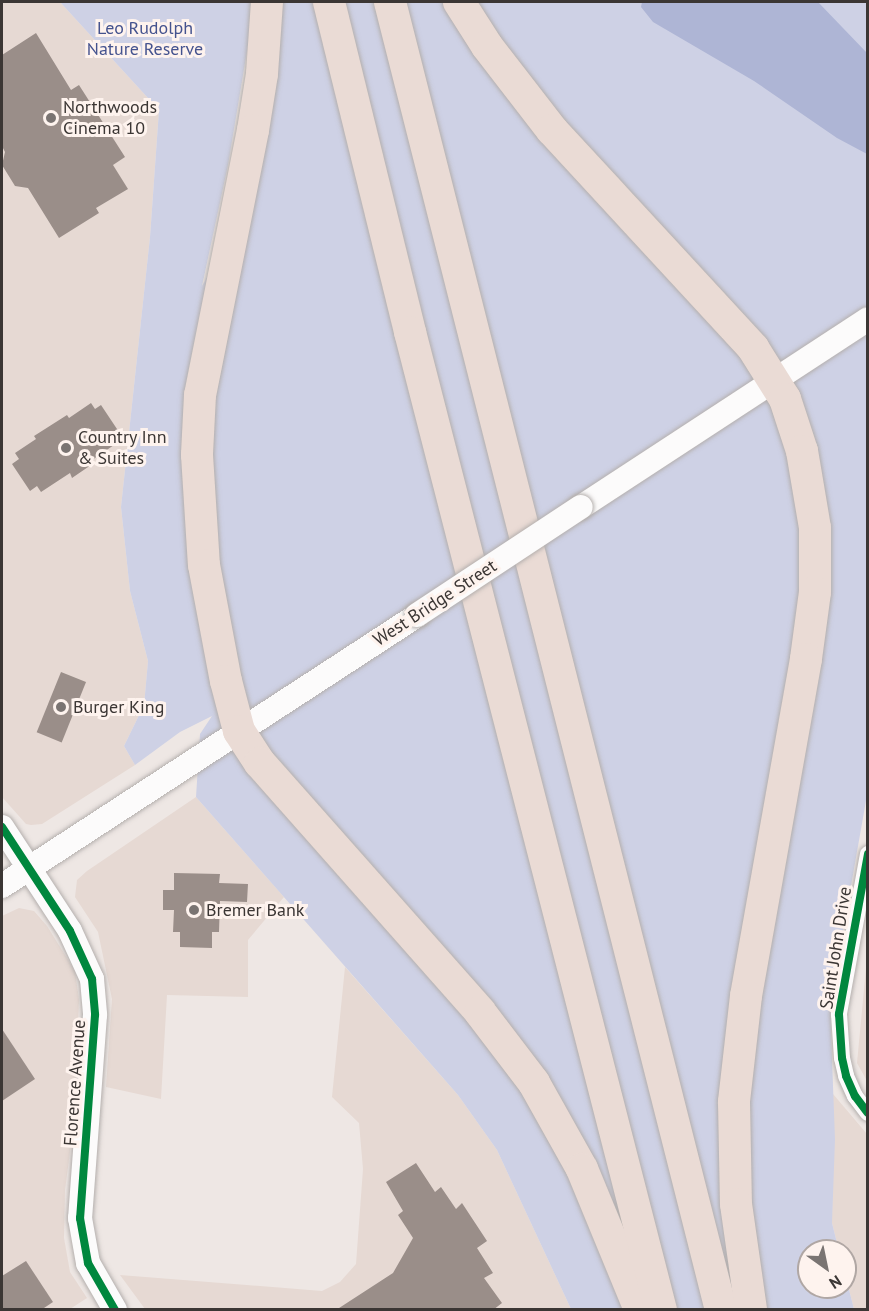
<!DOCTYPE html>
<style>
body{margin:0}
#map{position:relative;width:869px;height:1311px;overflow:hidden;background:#eee7e4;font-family:"PT Sans",sans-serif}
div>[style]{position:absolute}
.built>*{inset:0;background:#e6d9d3}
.green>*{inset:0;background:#ced1e5}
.water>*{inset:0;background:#aeb5d5}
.building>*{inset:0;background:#9a8e89;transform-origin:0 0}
.roads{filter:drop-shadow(0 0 2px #b4afad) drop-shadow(0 0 2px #b4afad)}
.street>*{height:16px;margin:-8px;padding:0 8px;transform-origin:8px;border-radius:8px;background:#fcfbfb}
.secondary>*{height:24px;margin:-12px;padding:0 12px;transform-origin:12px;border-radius:12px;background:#fcfbfb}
.highway>*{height:32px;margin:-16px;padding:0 16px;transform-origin:16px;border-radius:16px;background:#eadbd5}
.bridges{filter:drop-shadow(0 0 2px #b4afad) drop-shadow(0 0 2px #b4afad)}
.secondary-bridge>*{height:24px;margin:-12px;padding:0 12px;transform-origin:12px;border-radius:12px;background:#fcfbfb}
.cycleway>*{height:8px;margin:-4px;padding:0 4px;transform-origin:4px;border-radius:4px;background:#00873e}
.dots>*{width:16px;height:16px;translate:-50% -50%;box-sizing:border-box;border:3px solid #fef3ee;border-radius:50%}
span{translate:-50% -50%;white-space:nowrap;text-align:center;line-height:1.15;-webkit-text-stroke:6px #fef3ee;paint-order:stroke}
.park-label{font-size:18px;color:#44528e}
.poi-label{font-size:18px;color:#3b3634}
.left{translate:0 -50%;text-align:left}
.street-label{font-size:18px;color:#3b3634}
.frame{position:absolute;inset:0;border:3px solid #3b3634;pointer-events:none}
.north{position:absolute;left:797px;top:1239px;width:60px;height:60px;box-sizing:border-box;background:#fef3ee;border:2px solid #b0a7a4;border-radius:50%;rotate:147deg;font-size:16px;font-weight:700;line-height:24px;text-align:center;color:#3b3634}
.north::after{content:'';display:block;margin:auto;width:21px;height:27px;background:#7a7472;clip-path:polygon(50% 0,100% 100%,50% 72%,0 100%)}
</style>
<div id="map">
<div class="built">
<i style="clip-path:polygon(2px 2px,60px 2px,159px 110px,150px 237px,121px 507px,130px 591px,148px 661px,144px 705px,124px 746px,135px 765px,42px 824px,31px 825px,26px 824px,2px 797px)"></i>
<i style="clip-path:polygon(196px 797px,284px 897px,248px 940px,248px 997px,167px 995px,161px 1099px,106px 1087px,112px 999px,98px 932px,75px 897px,77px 880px,87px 871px)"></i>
<i style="clip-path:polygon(19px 908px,34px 911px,47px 926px,75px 971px,79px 1000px,74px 1122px,65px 1190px,64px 1238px,70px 1272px,87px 1298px,70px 1309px,2px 1309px,2px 916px)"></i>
<i style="clip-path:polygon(867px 958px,867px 1081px,857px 1063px)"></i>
<i style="clip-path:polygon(345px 967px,458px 1095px,497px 1150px,571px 1309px,145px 1309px,120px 1275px,322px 1291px,340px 1282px,356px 1264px,363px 1169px,359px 1123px,332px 1097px)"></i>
<i style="clip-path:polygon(833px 1094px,867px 1134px,867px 1309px,854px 1309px,845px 1274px,845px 1251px,839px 1251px,832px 1223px)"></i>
</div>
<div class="green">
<i style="clip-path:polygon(60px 2px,251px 2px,249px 39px,228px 165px,202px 286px,231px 235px,267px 2px,867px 2px,867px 795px,830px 1005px,835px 1139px,832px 1223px,839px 1251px,809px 1251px,809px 1287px,845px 1287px,845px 1274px,854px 1309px,571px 1309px,497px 1150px,458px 1095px,196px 797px,200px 734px,212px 716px,180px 732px,135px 765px,124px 746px,144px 705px,148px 661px,130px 591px,121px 507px,150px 237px,159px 110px)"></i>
</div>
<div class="water">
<i style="clip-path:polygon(642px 2px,818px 2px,867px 53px,867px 154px,837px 138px,754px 81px,653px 22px,641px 7px)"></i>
</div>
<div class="building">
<i style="clip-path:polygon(36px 33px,71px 90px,79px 85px,125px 157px,113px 165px,128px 189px,96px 208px,99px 213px,59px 238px,28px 188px,15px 186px,2px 165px,5px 152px,2px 146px,2px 55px)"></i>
<i style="clip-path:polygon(91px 403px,95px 409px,101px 405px,119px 432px,113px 436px,117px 443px,89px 462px,91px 465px,72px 478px,70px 473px,41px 492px,37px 486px,30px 491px,12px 464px,19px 459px,15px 453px,36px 439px,34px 436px,67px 415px,69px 418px)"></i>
<i style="left:61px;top:672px;width:27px;height:65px;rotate:22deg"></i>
<i style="clip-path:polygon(174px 873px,220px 874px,219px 883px,248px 884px,247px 902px,220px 901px,219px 932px,212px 932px,212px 948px,180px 947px,180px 932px,173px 932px,174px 910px,163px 910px,163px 890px,174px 890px)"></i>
<i style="clip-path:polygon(2px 1029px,35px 1079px,2px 1101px)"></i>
<i style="clip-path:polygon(416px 1163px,435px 1192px,441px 1187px,456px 1209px,462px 1203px,487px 1241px,477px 1248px,493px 1273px,484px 1278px,502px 1303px,493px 1310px,336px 1310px,393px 1273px,413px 1238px,398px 1215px,403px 1211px,386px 1182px)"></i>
<i style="clip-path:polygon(26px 1261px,53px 1302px,41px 1310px,2px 1310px,2px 1276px)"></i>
</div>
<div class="roads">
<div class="street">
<i style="left:868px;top:854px;width:163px;rotate:100.3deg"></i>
<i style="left:839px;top:1014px;width:44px;rotate:86.1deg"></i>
<i style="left:842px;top:1058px;width:18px;rotate:77deg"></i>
<i style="left:846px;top:1076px;width:22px;rotate:66deg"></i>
<i style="left:855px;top:1096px;width:21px;rotate:53deg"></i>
</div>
<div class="secondary">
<i style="left:581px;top:507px;width:343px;rotate:-33.2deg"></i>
<i style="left:2px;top:827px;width:124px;rotate:56.8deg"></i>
<i style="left:70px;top:931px;width:53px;rotate:65.4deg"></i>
<i style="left:92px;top:979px;width:36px;rotate:85deg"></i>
<i style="left:95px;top:1015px;width:204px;rotate:94.2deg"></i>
<i style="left:80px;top:1218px;width:46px;rotate:79.9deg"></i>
<i style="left:88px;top:1263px;width:54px;rotate:60.1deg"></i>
<i style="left:2px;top:886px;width:496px;rotate:-33.1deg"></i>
</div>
<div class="highway">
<i style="left:267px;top:2px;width:72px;rotate:94deg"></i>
<i style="left:262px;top:74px;width:57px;rotate:99.1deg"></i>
<i style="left:253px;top:130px;width:270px;rotate:101.3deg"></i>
<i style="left:200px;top:395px;width:60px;rotate:92.9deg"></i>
<i style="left:197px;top:455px;width:110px;rotate:86.4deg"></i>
<i style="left:204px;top:565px;width:118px;rotate:79.3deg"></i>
<i style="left:226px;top:681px;width:52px;rotate:75.4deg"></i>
<i style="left:239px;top:731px;width:38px;rotate:57deg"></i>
<i style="left:260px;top:763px;width:332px;rotate:48.5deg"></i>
<i style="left:480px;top:1012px;width:89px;rotate:52.7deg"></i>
<i style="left:534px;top:1083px;width:98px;rotate:60.8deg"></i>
<i style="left:582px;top:1169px;width:152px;rotate:67.6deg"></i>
<i style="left:329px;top:2px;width:340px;rotate:76.2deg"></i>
<i style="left:410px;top:332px;width:1010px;rotate:75.61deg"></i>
<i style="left:390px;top:2px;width:1349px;rotate:75.8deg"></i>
<i style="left:459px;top:2px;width:52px;rotate:57.5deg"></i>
<i style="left:487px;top:46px;width:106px;rotate:52.3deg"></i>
<i style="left:552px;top:130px;width:297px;rotate:47.3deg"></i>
<i style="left:753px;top:348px;width:60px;rotate:57.9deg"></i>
<i style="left:785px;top:399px;width:55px;rotate:71.9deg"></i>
<i style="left:802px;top:451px;width:78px;rotate:80.4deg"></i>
<i style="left:815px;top:528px;width:64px;rotate:90deg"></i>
<i style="left:815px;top:592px;width:68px;rotate:97.7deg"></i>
<i style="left:806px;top:659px;width:342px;rotate:100.1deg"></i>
<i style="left:746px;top:996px;width:107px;rotate:96.5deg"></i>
<i style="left:734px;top:1102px;width:102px;rotate:88.9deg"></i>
<i style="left:736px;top:1204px;width:107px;rotate:81.9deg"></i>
</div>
</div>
<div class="bridges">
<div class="secondary-bridge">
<i style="left:417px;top:615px;width:196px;rotate:-33.4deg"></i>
</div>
</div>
<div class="cycleway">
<i style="left:2px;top:827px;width:124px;rotate:56.8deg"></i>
<i style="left:70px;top:931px;width:53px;rotate:65.4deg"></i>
<i style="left:92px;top:979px;width:36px;rotate:85deg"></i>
<i style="left:95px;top:1015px;width:204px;rotate:94.2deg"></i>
<i style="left:80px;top:1218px;width:46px;rotate:79.9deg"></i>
<i style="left:88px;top:1263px;width:54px;rotate:60.1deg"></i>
<i style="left:868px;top:854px;width:163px;rotate:100.3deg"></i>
<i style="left:839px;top:1014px;width:44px;rotate:86.1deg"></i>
<i style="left:842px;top:1058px;width:18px;rotate:77deg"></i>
<i style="left:846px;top:1076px;width:22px;rotate:66deg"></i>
<i style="left:855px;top:1096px;width:21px;rotate:53deg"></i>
</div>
<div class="dots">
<i style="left:51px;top:118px;background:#7a7472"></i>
<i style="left:66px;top:448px;background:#7a7472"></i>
<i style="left:61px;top:707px;background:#7a7472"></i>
<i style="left:194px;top:910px;background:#7a7472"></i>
</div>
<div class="park-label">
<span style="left:145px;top:39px">Leo Rudolph<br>Nature Reserve</span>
</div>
<div class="poi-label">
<span class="left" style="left:63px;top:118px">Northwoods<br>Cinema 10</span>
<span class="left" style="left:78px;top:448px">Country Inn<br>&amp; Suites</span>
<span class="left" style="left:73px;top:707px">Burger King</span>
<span class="left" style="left:206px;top:910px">Bremer Bank</span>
</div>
<div class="street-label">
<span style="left:435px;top:603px;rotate:-33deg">West Bridge Street</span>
<span style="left:836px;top:948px;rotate:-81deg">Saint John Drive</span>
<span style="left:75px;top:1083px;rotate:-86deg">Florence Avenue</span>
</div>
<div class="frame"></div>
<div class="north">N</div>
</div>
